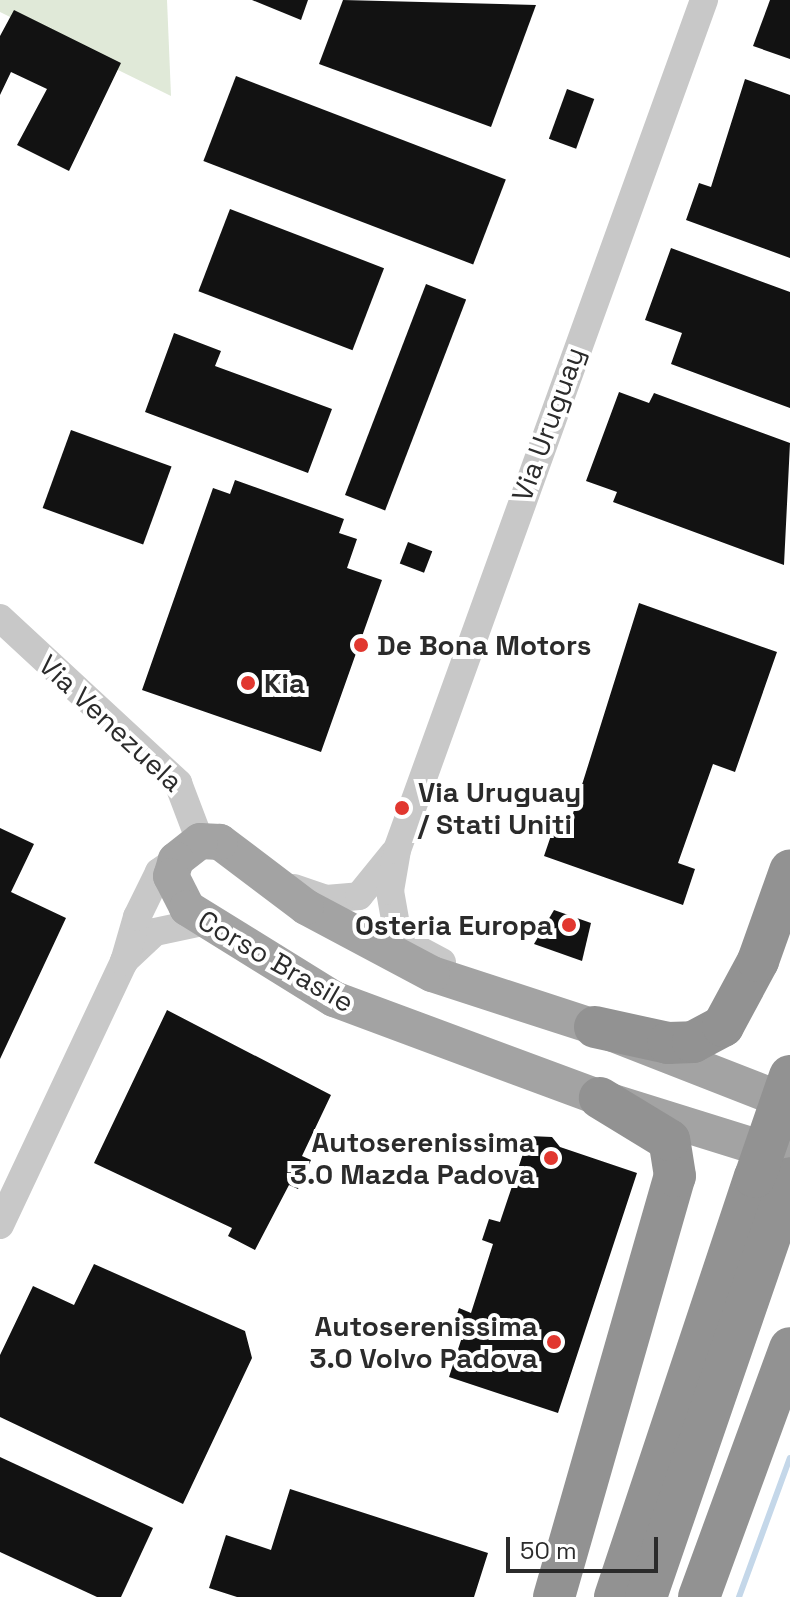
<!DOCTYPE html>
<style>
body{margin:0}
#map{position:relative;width:790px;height:1597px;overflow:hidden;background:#fff;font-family:"Space Grotesk",sans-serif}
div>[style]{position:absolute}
.green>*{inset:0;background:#e0e9d8}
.stream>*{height:6px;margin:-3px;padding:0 3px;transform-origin:3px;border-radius:3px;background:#c4d7e9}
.building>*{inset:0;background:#121212;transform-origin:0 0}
.minor>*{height:28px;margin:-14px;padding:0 14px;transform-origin:14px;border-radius:14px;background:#c8c8c8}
.major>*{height:36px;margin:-18px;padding:0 18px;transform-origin:18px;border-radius:18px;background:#a3a3a3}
.highway>*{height:42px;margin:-21px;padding:0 21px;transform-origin:21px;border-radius:21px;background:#929292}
.highway-bridge>*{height:42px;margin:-21px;padding:0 21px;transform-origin:21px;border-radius:21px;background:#929292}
.dots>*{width:22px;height:22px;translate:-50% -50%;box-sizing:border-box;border:4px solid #fff;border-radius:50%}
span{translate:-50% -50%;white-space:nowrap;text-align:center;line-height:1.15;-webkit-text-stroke:8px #fff;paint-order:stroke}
.street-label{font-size:28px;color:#2b2b2b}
.poi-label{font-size:28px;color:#2b2b2b;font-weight:700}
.left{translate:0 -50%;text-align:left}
.right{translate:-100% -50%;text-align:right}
.scale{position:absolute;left:506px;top:1537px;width:152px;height:36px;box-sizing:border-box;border:4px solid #2b2b2b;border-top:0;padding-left:10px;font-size:24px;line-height:28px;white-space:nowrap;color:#2b2b2b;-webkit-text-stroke:6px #fff;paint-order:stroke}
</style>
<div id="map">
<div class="green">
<i style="clip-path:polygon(0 0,167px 0,171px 96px,0 12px)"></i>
</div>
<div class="stream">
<i style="left:739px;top:1597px;width:148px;rotate:-69.9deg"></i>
</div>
<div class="building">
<i style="clip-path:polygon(252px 0,308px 0,301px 20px)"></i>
<i style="clip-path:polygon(343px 0,536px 5px,491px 127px,319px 64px)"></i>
<i style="clip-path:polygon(770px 0,790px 0,790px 59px,753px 46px)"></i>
<i style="clip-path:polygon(14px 10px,121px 63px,69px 171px,17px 145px,47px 89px,11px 72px,0 95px,0 36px)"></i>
<i style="left:236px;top:76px;width:289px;height:91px;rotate:21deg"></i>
<i style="clip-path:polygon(745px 79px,790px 95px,790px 258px,686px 220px,699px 183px,711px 187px)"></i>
<i style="left:567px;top:89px;width:29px;height:53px;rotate:20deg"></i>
<i style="left:230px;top:209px;width:165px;height:88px;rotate:21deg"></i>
<i style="clip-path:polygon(671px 248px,790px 292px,790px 408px,671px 364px,682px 333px,645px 320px)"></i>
<i style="left:426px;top:284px;width:43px;height:226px;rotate:21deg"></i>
<i style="clip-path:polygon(174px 333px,221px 351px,215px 366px,332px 409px,308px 473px,145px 412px)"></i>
<i style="clip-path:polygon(619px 392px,649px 403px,654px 393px,790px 443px,784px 565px,613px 502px,617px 492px,586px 481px)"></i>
<i style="left:71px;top:430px;width:107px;height:83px;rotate:20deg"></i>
<i style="clip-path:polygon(235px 480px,344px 519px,339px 533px,357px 539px,347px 568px,382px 580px,321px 752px,142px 690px,213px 488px,230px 494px)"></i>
<i style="left:408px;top:542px;width:26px;height:23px;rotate:21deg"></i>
<i style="clip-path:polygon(639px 603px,777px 652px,735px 772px,713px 764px,678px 863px,695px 869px,683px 905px,544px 856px,557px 818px,570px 823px)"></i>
<i style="clip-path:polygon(0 828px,34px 844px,11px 892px,66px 918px,0 1059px)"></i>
<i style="clip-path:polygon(554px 910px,591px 923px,582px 961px,534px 944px)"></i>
<i style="clip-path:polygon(167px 1010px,331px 1095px,302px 1156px,311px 1160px,298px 1189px,289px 1185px,255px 1250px,228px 1236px,232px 1228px,94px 1163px)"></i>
<i style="clip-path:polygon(529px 1136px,552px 1137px,560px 1147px,637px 1173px,558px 1413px,449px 1377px,463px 1334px,452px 1330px,459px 1308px,471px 1313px,493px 1244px,482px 1240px,489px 1219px,500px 1222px)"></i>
<i style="clip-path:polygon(94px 1264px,245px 1331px,252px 1358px,183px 1504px,0 1417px,0 1355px,33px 1286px,74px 1305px)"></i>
<i style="clip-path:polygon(0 1457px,153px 1528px,121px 1597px,97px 1597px,0 1552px)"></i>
<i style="clip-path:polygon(290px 1489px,488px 1553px,474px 1597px,237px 1597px,209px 1588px,226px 1535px,271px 1550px)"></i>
</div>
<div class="minor">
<i style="left:0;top:618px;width:243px;rotate:42.8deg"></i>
<i style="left:178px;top:783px;width:62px;rotate:69.2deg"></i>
<i style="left:294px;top:888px;width:34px;rotate:19deg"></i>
<i style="left:326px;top:899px;width:33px;rotate:-5deg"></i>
<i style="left:359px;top:896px;width:55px;rotate:-50.9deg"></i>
<i style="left:124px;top:961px;width:42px;rotate:-43.1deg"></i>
<i style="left:155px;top:932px;width:48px;rotate:-12deg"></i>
<i style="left:442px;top:962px;width:26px;rotate:-152deg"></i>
<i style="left:419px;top:950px;width:34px;rotate:-133deg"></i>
<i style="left:396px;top:925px;width:35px;rotate:-100deg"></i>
<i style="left:390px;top:891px;width:42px;rotate:-80.3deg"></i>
<i style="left:397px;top:850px;width:904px;rotate:-70.14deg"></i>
<i style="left:0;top:1225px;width:291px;rotate:-64.8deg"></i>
<i style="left:124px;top:962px;width:47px;rotate:-73.9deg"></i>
<i style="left:137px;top:917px;width:50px;rotate:-63.9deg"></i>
<i style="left:159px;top:872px;width:21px;rotate:-35deg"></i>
</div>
<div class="major">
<i style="left:790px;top:1103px;width:209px;rotate:-158.7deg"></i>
<i style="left:595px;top:1027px;width:171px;rotate:-162deg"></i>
<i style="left:432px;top:974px;width:143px;rotate:-152deg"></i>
<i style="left:306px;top:907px;width:108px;rotate:-142.9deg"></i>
<i style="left:220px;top:842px;width:20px;rotate:-177deg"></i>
<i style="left:200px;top:841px;width:31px;rotate:142deg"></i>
<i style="left:176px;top:860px;width:17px;rotate:107deg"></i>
<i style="left:171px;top:876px;width:36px;rotate:63deg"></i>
<i style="left:187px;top:908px;width:173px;rotate:31.8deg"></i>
<i style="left:334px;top:999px;width:284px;rotate:20.4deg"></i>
<i style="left:600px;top:1098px;width:199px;rotate:17.3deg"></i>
</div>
<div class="highway">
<i style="left:595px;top:1027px;width:75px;rotate:12.4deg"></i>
<i style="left:668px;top:1043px;width:25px;rotate:-2deg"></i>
<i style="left:693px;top:1042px;width:34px;rotate:-28deg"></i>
<i style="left:723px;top:1026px;width:74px;rotate:-61.7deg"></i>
<i style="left:758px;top:961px;width:96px;rotate:-70.4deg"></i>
<i style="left:554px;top:1597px;width:438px;rotate:-74deg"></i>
<i style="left:675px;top:1176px;width:36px;rotate:-99deg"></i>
<i style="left:669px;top:1140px;width:81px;rotate:-148.7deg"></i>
<i style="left:615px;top:1597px;width:443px;rotate:-71.6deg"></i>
<i style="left:646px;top:1597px;width:443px;rotate:-71deg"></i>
<i style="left:699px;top:1597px;width:265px;rotate:-69.9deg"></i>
</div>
<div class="highway-bridge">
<i style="left:755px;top:1177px;width:107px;rotate:-70.9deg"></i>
</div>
<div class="dots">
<i style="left:361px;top:645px;background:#e1372f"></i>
<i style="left:248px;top:683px;background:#e1372f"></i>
<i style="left:402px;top:808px;background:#e1372f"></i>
<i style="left:569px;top:925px;background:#e1372f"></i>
<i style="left:551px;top:1158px;background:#e1372f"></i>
<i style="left:554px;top:1342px;background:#e1372f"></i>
</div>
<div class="street-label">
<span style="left:548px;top:424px;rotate:-70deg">Via Uruguay</span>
<span style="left:111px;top:723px;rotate:43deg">Via Venezuela</span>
<span style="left:276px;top:961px;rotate:30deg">Corso Brasile</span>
</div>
<div class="poi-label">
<span class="left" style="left:377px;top:645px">De Bona Motors</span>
<span class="left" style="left:264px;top:683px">Kia</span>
<span class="left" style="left:418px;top:808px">Via Uruguay<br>/ Stati Uniti</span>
<span class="right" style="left:553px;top:925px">Osteria Europa</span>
<span class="right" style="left:535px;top:1158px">Autoserenissima<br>3.0 Mazda Padova</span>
<span class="right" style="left:538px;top:1342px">Autoserenissima<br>3.0 Volvo Padova</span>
</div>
<div class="scale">50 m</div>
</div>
